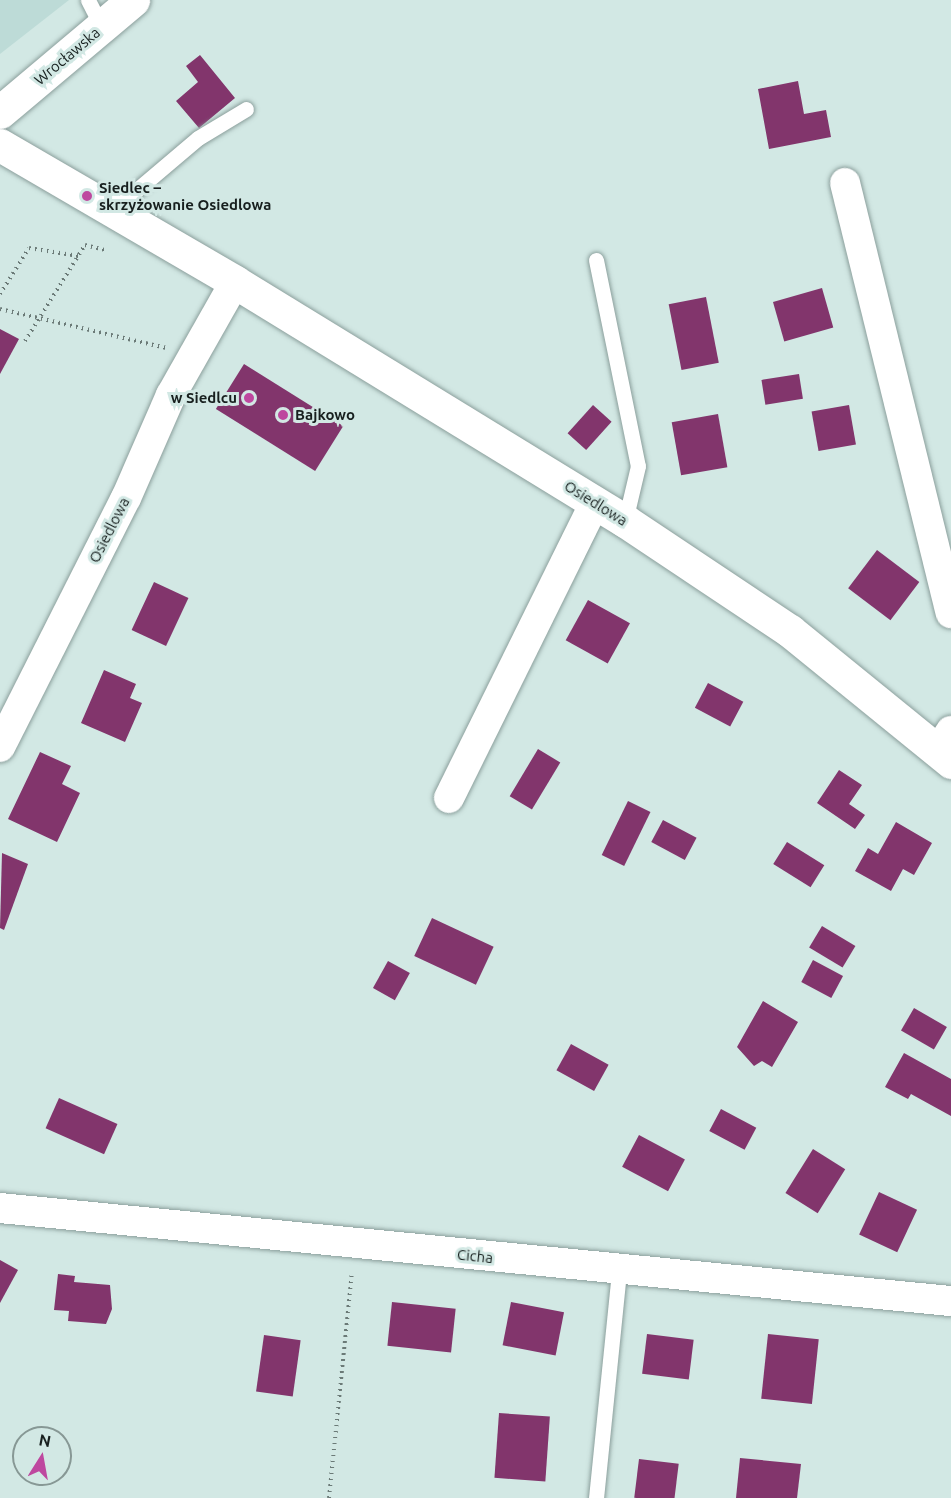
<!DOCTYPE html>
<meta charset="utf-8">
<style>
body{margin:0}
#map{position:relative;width:951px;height:1498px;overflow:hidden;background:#d2e8e4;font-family:Ubuntu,sans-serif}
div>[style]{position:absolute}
.built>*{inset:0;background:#bddbd7}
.building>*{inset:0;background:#82356c;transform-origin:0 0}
.path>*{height:4px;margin-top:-2px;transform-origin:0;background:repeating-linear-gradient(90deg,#6b7a77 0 1.5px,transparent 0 6px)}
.roads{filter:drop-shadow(0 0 2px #8b9f9c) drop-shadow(0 0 2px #8b9f9c)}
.service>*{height:15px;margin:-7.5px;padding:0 7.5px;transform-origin:7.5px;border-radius:7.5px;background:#fff}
.minor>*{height:30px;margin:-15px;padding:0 15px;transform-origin:15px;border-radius:15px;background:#fff}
.tertiary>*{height:33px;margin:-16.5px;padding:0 16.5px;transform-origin:16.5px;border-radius:16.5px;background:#fff}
.dots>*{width:16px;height:16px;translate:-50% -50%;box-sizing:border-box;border:3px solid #d2e8e4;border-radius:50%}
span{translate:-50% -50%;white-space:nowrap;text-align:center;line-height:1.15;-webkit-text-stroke:6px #d2e8e4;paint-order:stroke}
.street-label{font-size:15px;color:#171f1e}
.poi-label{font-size:15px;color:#171f1e;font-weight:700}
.left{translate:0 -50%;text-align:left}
.right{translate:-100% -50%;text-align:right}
.north{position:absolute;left:12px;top:1426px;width:60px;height:60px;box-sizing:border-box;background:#d2e8e4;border:2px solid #879895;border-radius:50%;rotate:11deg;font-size:16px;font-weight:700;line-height:24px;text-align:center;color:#171f1e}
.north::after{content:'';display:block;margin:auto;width:21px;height:27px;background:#be489f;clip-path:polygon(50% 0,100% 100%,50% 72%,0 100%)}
</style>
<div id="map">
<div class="built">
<i style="clip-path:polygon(0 0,69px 0,0 54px)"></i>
</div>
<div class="building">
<i style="clip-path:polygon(200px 55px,235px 98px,199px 128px,176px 101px,198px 82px,186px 66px)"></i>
<i style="clip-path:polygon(798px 81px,804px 114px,826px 110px,831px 137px,769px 149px,758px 89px)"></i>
<i style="left:822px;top:288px;width:41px;height:51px;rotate:74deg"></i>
<i style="left:706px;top:297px;width:67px;height:38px;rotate:79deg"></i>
<i style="clip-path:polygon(0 329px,19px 339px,0 374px)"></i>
<i style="left:244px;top:364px;width:117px;height:53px;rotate:32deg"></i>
<i style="left:799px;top:374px;width:25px;height:38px;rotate:81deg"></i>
<i style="left:593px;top:405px;width:25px;height:38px;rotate:42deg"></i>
<i style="left:849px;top:405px;width:40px;height:38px;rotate:80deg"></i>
<i style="left:718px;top:414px;width:54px;height:47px;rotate:80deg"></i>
<i style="left:877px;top:550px;width:53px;height:48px;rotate:37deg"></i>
<i style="left:154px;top:582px;width:38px;height:53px;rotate:25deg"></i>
<i style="left:588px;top:600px;width:48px;height:46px;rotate:29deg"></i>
<i style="clip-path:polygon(104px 670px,136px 684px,130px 698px,142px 703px,125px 742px,81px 723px)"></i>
<i style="left:708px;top:683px;width:40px;height:28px;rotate:28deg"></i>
<i style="left:538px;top:749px;width:26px;height:55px;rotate:31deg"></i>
<i style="clip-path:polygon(40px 752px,71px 766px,62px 784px,80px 793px,57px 842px,8px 819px)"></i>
<i style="clip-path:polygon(839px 770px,862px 785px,849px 804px,865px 815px,855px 829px,817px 803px)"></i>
<i style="left:628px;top:801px;width:25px;height:60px;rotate:26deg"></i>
<i style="left:663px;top:820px;width:38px;height:25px;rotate:28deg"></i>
<i style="clip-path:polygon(896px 822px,932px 843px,914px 875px,903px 869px,891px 891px,855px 871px,868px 848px,878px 854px)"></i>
<i style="left:787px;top:842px;width:44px;height:26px;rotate:32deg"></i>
<i style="clip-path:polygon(2px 853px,28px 864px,4px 930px,0 928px)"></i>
<i style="left:432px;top:918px;width:68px;height:42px;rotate:25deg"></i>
<i style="left:822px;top:926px;width:39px;height:25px;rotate:31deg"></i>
<i style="left:813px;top:960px;width:34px;height:25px;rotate:28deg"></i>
<i style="left:388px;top:961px;width:25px;height:31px;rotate:29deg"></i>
<i style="clip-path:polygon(763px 1001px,798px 1022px,772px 1067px,762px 1061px,754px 1066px,737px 1047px)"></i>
<i style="left:914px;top:1008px;width:38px;height:26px;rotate:30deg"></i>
<i style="left:571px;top:1044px;width:43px;height:30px;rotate:29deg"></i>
<i style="clip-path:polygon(904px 1053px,951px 1079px,951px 1116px,911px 1094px,908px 1099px,885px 1087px)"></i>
<i style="left:59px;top:1098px;width:64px;height:33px;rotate:24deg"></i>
<i style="left:721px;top:1109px;width:40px;height:25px;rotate:28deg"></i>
<i style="left:639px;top:1135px;width:52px;height:36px;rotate:28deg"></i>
<i style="left:813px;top:1149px;width:38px;height:52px;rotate:32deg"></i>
<i style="left:879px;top:1192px;width:42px;height:47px;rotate:25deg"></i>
<i style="clip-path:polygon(0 1260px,18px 1270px,0 1303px)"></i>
<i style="clip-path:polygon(58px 1274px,75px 1276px,74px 1282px,110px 1285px,112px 1309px,106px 1324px,68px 1321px,69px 1311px,54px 1310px)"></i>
<i style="left:392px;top:1302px;width:64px;height:44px;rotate:6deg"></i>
<i style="left:511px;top:1302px;width:54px;height:44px;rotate:11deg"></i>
<i style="left:647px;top:1334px;width:47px;height:40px;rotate:7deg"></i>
<i style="left:768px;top:1334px;width:51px;height:65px;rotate:6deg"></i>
<i style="left:264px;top:1335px;width:37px;height:57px;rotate:8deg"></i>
<i style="left:499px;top:1413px;width:51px;height:65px;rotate:4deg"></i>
<i style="clip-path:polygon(740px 1458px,801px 1464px,797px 1498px,736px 1498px)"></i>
<i style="left:639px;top:1459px;width:40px;height:39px;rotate:7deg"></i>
</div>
<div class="path">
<i style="left:0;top:294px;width:54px;rotate:-57.8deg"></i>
<i style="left:29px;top:248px;width:50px;rotate:9.3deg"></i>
<i style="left:0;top:309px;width:171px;rotate:13.2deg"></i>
<i style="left:25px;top:341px;width:113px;rotate:-58deg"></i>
<i style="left:85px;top:245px;width:21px;rotate:14deg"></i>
<i style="left:329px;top:1498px;width:228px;rotate:-84.2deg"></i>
</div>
<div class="roads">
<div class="service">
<i style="left:88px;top:0;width:30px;rotate:63deg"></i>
<i style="left:113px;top:210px;width:111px;rotate:-40.3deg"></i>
<i style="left:198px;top:138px;width:56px;rotate:-31.1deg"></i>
<i style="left:596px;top:260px;width:210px;rotate:78.5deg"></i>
<i style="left:638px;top:466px;width:57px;rotate:103.3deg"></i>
<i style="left:596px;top:1498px;width:227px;rotate:-84.2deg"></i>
</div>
<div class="minor">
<i style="left:845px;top:183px;width:443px;rotate:76.2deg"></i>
<i style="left:0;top:747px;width:279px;rotate:-63.2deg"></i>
<i style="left:126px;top:498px;width:112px;rotate:-66.4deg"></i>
<i style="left:171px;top:395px;width:130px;rotate:-60.5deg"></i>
<i style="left:938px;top:751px;width:24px;rotate:-57deg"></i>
<i style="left:449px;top:798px;width:330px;rotate:-63.7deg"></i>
<i style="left:0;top:1208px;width:956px;rotate:5.59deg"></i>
</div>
<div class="tertiary">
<i style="left:0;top:112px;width:174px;rotate:-40.1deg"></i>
<i style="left:0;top:145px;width:272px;rotate:30.2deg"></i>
<i style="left:235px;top:282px;width:457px;rotate:31.5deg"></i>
<i style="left:625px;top:521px;width:198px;rotate:33.7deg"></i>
<i style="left:790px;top:631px;width:208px;rotate:39.1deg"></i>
</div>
</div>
<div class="dots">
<i style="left:87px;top:196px;background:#be489f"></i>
<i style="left:249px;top:398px;background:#be489f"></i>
<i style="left:283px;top:415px;background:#be489f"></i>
</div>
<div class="street-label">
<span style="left:67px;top:56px;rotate:-40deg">Wrocławska</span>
<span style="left:596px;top:503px;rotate:32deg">Osiedlowa</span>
<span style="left:109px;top:530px;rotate:-63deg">Osiedlowa</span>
<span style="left:475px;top:1256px;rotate:6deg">Cicha</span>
</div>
<div class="poi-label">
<span class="left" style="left:99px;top:196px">Siedlec –<br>skrzyżowanie Osiedlowa</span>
<span class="right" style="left:237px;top:398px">w Siedlcu</span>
<span class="left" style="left:295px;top:415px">Bajkowo</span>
</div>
<div class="north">N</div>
</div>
